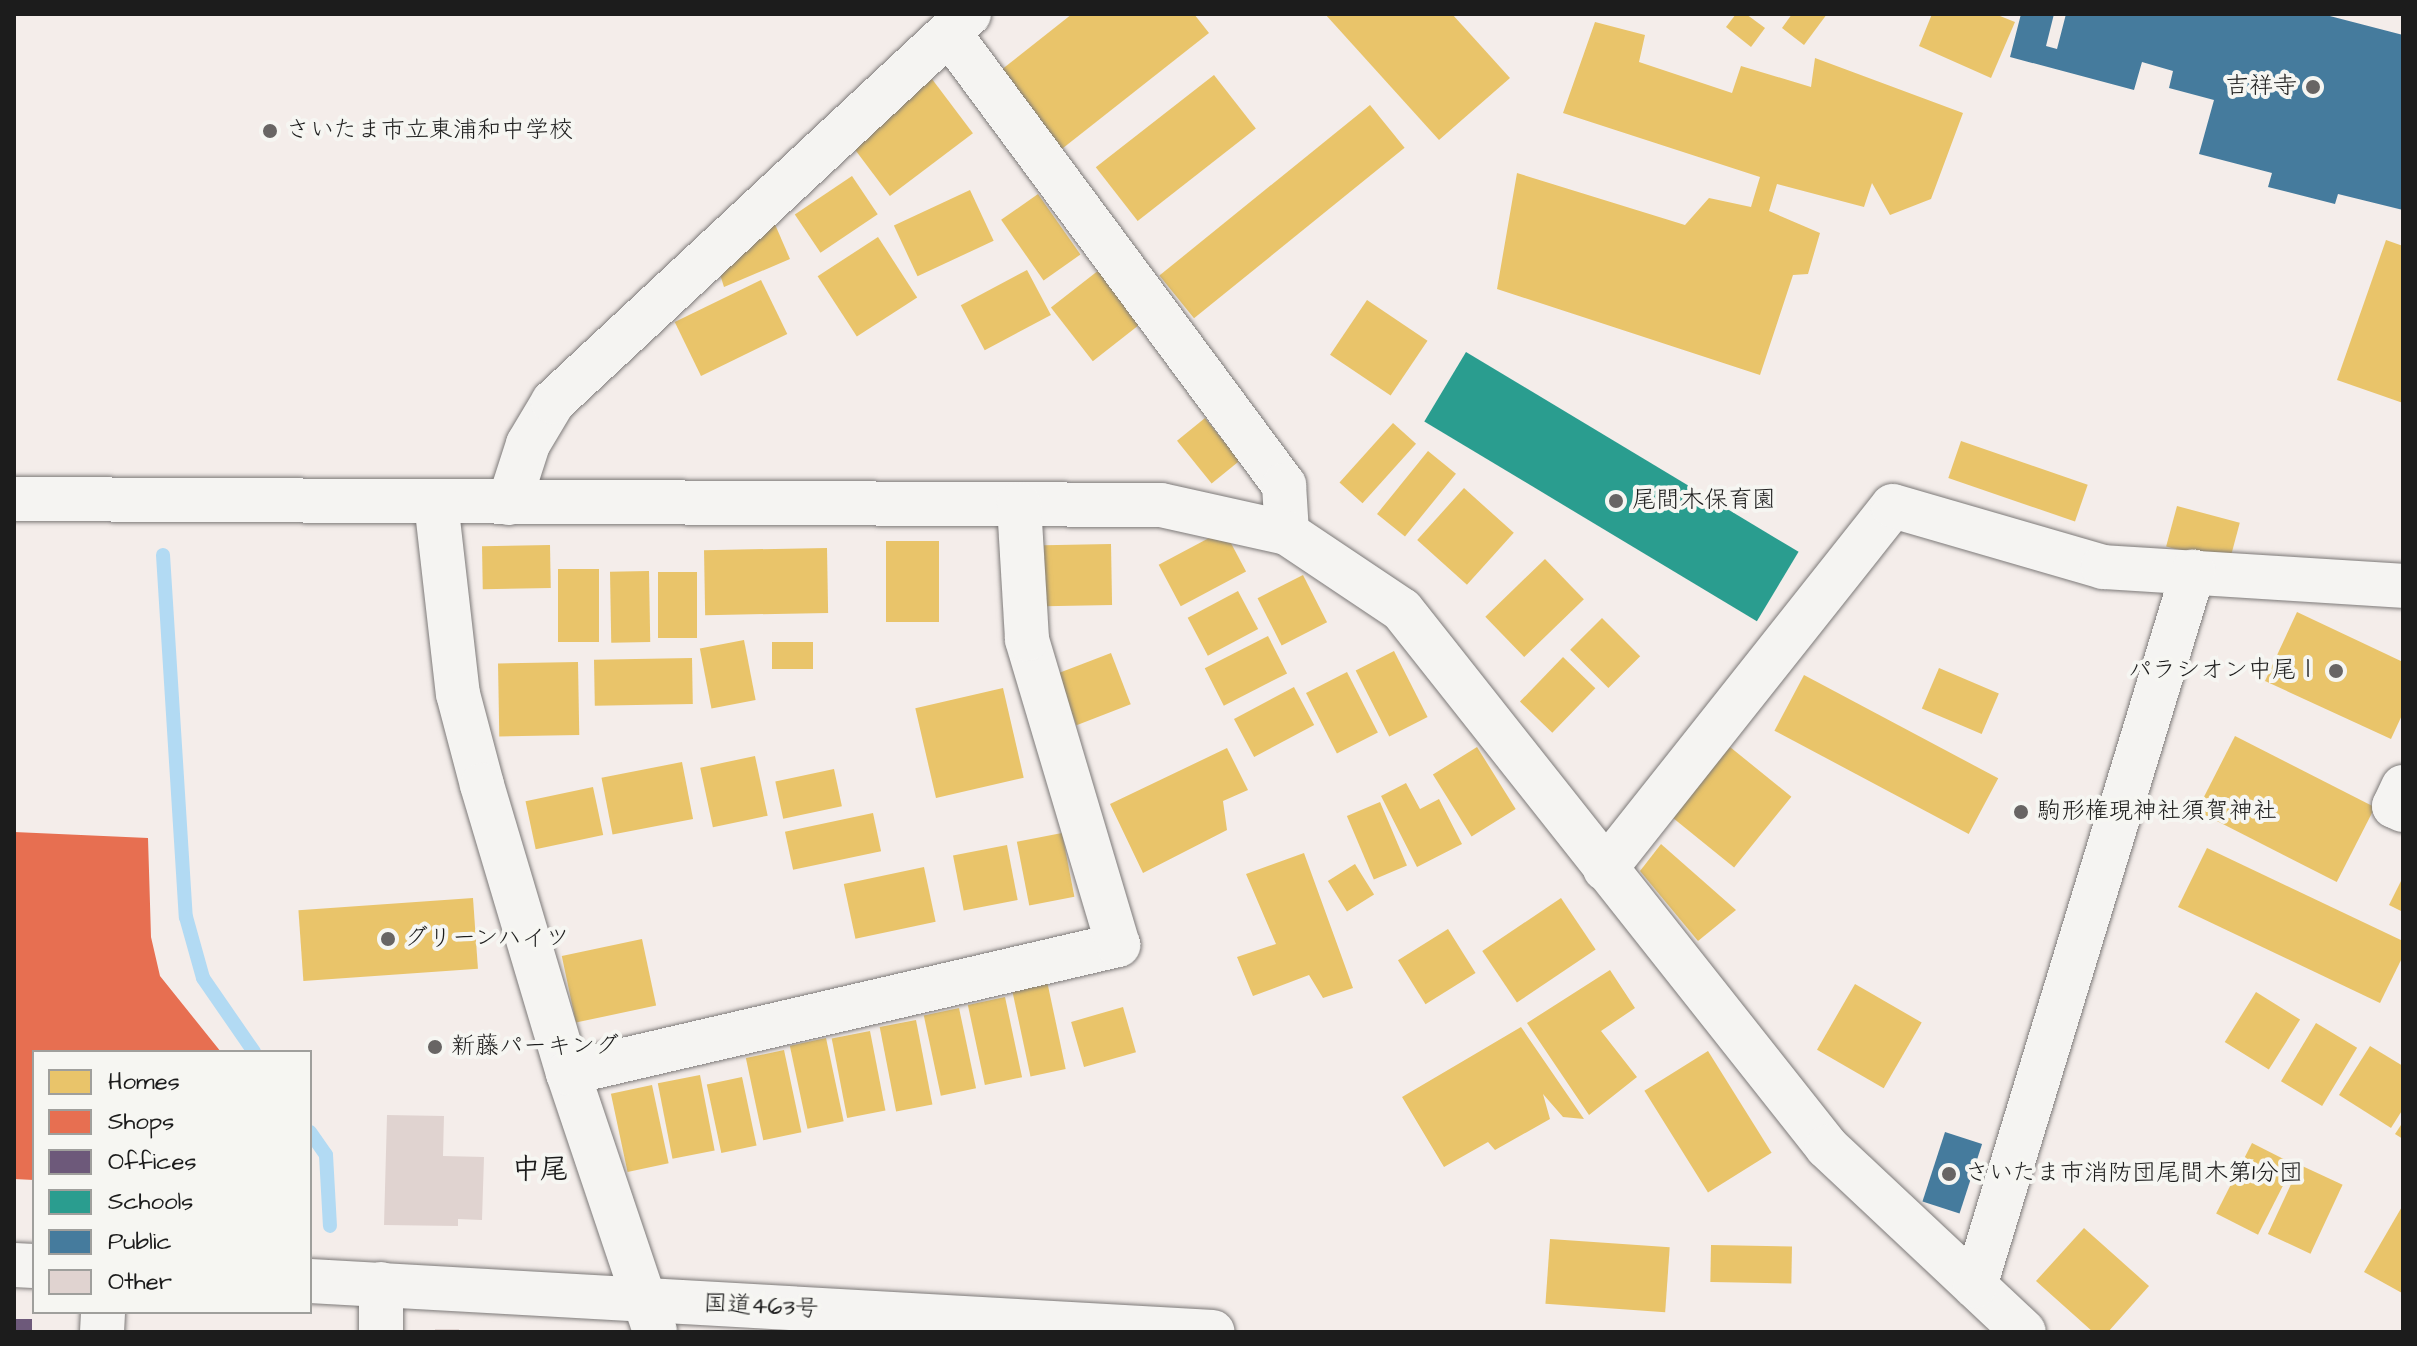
<!DOCTYPE html>
<meta charset="utf-8">
<style>
body{margin:0}
#map{position:relative;width:2417px;height:1346px;overflow:hidden;background:#f4edea;font-family:"Architects Daughter","Klee One",sans-serif}
div>[style]{position:absolute}
.homes>*{inset:0;background:#e9c46a;transform-origin:0 0}
.shops>*{inset:0;background:#e76f51}
.offices>*{inset:0;background:#6d597a;transform-origin:0 0}
.schools>*{inset:0;background:#2a9d8f;transform-origin:0 0}
.public>*{inset:0;background:#457b9d;transform-origin:0 0}
.stream>*{height:14px;margin:-7px;padding:0 7px;transform-origin:7px;border-radius:7px;background:#b2daf3}
.building>*{inset:0;background:#e0d3d0;transform-origin:0 0}
.roads{filter:drop-shadow(0 0 2px #7d7a79) drop-shadow(0 0 2px #7d7a79)}
.minor>*{height:44px;margin:-22px;padding:0 22px;transform-origin:22px;border-radius:22px;background:#f5f4f2}
.highway>*{height:44px;margin:-22px;padding:0 22px;transform-origin:22px;border-radius:22px;background:#f5f4f2}
.dots>*{width:22px;height:22px;translate:-50% -50%;box-sizing:border-box;border:4px solid #f6f6f2;border-radius:50%}
span{translate:-50% -50%;white-space:nowrap;text-align:center;line-height:1.15;-webkit-text-stroke:8px #f6f6f2;paint-order:stroke}
.poi-label{font-size:24px;color:#1c1c1c}
.right{translate:-100% -50%;text-align:right}
.left{translate:0 -50%;text-align:left}
.street-label{font-size:24px;color:#1c1c1c}
.quarter-label{font-size:28px;color:#1c1c1c;font-weight:700}
.frame{position:absolute;inset:0;border:16px solid #1c1c1c;pointer-events:none}
.legend{position:absolute;left:32px;top:1050px;width:280px;height:264px;box-sizing:border-box;background:#f6f6f2;border:2px solid #9f9f9c;margin:0;padding:10px 14px;list-style:none;font-size:24px;color:#1c1c1c}
.legend li{display:flex;align-items:center;gap:16px;height:40px}
.legend b{width:40px;border:2px solid #9f9f9c}
</style>
<div id="map">
<div class="homes">
<i style="clip-path:polygon(1072px 14px,1194px 14px,1209px 33px,1058px 152px,996px 74px)"></i>
<i style="clip-path:polygon(1325px 14px,1452px 14px,1510px 78px,1439px 140px)"></i>
<i style="clip-path:polygon(1736px 14px,1746px 14px,1765px 28px,1751px 47px,1726px 27px)"></i>
<i style="clip-path:polygon(1792px 14px,1827px 14px,1804px 45px,1782px 28px)"></i>
<i style="clip-path:polygon(1932px 14px,1995px 14px,2015px 22px,1991px 78px,1919px 46px)"></i>
<i style="clip-path:polygon(1595px 22px,1645px 35px,1639px 62px,1732px 93px,1741px 66px,1811px 87px,1815px 58px,1963px 113px,1931px 199px,1890px 215px,1872px 183px,1864px 207px,1777px 184px,1769px 211px,1820px 233px,1808px 274px,1793px 275px,1760px 375px,1497px 289px,1517px 173px,1685px 225px,1709px 198px,1751px 207px,1760px 177px,1563px 113px)"></i>
<i style="left:1214px;top:75px;width:68px;height:150px;rotate:52deg"></i>
<i style="left:932px;top:79px;width:68px;height:104px;rotate:53deg"></i>
<i style="left:1370px;top:105px;width:55px;height:271px;rotate:51deg"></i>
<i style="left:852px;top:176px;width:46px;height:69px;rotate:56deg"></i>
<i style="left:970px;top:190px;width:56px;height:84px;rotate:65deg"></i>
<i style="left:1038px;top:194px;width:74px;height:45px;rotate:55deg"></i>
<i style="clip-path:polygon(774px 222px,790px 259px,724px 287px,719px 271px)"></i>
<i style="left:878px;top:237px;width:72px;height:72px;rotate:57deg"></i>
<i style="clip-path:polygon(2386px 240px,2403px 246px,2403px 403px,2337px 380px)"></i>
<i style="left:1027px;top:270px;width:51px;height:75px;rotate:62deg"></i>
<i style="left:1099px;top:270px;width:68px;height:61px;rotate:52deg"></i>
<i style="left:761px;top:280px;width:60px;height:96px;rotate:64deg"></i>
<i style="left:1367px;top:300px;width:73px;height:66px;rotate:34deg"></i>
<i style="left:1205px;top:418px;width:55px;height:36px;rotate:51deg"></i>
<i style="left:1393px;top:423px;width:31px;height:80px;rotate:42deg"></i>
<i style="left:1961px;top:441px;width:134px;height:39px;rotate:19deg"></i>
<i style="left:1428px;top:451px;width:36px;height:81px;rotate:39deg"></i>
<i style="left:1464px;top:488px;width:67px;height:70px;rotate:42deg"></i>
<i style="left:2177px;top:506px;width:65px;height:42px;rotate:15deg"></i>
<i style="left:1224px;top:530px;width:47px;height:74px;rotate:62deg"></i>
<i style="left:886px;top:541px;width:53px;height:81px"></i>
<i style="left:1111px;top:544px;width:61px;height:67px;rotate:89deg"></i>
<i style="left:550px;top:545px;width:43px;height:68px;rotate:89deg"></i>
<i style="left:827px;top:548px;width:65px;height:123px;rotate:89deg"></i>
<i style="left:1545px;top:559px;width:56px;height:83px;rotate:46deg"></i>
<i style="left:558px;top:569px;width:41px;height:73px"></i>
<i style="left:649px;top:571px;width:71px;height:39px;rotate:89deg"></i>
<i style="left:658px;top:572px;width:39px;height:66px"></i>
<i style="left:1303px;top:575px;width:53px;height:51px;rotate:63deg"></i>
<i style="left:1238px;top:591px;width:43px;height:57px;rotate:62deg"></i>
<i style="clip-path:polygon(2297px 612px,2403px 662px,2403px 713px,2391px 739px,2265px 681px)"></i>
<i style="left:1602px;top:618px;width:54px;height:45px;rotate:45deg"></i>
<i style="left:1268px;top:636px;width:42px;height:71px;rotate:63deg"></i>
<i style="left:744px;top:640px;width:61px;height:45px;rotate:79deg"></i>
<i style="left:813px;top:642px;width:27px;height:41px;rotate:90deg"></i>
<i style="left:1394px;top:651px;width:74px;height:43px;rotate:63deg"></i>
<i style="left:1111px;top:653px;width:55px;height:58px;rotate:69deg"></i>
<i style="left:1563px;top:657px;width:45px;height:62px;rotate:44deg"></i>
<i style="left:692px;top:658px;width:46px;height:98px;rotate:89deg"></i>
<i style="left:578px;top:662px;width:73px;height:80px;rotate:89deg"></i>
<i style="left:1939px;top:668px;width:65px;height:44px;rotate:23deg"></i>
<i style="left:1347px;top:672px;width:68px;height:46px;rotate:63deg"></i>
<i style="left:1804px;top:675px;width:220px;height:63px;rotate:28deg"></i>
<i style="left:1294px;top:687px;width:43px;height:68px;rotate:62deg"></i>
<i style="left:1003px;top:688px;width:92px;height:90px;rotate:77deg"></i>
<i style="left:2235px;top:736px;width:157px;height:84px;rotate:27deg"></i>
<i style="left:1477px;top:747px;width:73px;height:52px;rotate:58deg"></i>
<i style="left:1730px;top:747px;width:79px;height:91px;rotate:39deg"></i>
<i style="clip-path:polygon(1227px 748px,1248px 790px,1223px 801px,1227px 830px,1143px 873px,1110px 804px)"></i>
<i style="left:755px;top:756px;width:61px;height:56px;rotate:78deg"></i>
<i style="left:682px;top:762px;width:58px;height:82px;rotate:79deg"></i>
<i style="left:834px;top:769px;width:38px;height:60px;rotate:78deg"></i>
<i style="clip-path:polygon(1406px 783px,1420px 809px,1439px 799px,1462px 844px,1417px 867px,1381px 796px)"></i>
<i style="left:593px;top:787px;width:49px;height:69px;rotate:78deg"></i>
<i style="left:1380px;top:802px;width:69px;height:36px;rotate:67deg"></i>
<i style="left:873px;top:813px;width:39px;height:90px;rotate:78deg"></i>
<i style="left:1062px;top:833px;width:65px;height:46px;rotate:79deg"></i>
<i style="clip-path:polygon(1661px 844px,1736px 910px,1698px 941px,1640px 871px)"></i>
<i style="left:1007px;top:845px;width:56px;height:55px;rotate:79deg"></i>
<i style="clip-path:polygon(2207px 848px,2403px 941px,2403px 956px,2380px 1003px,2178px 907px)"></i>
<i style="clip-path:polygon(1304px 853px,1353px 988px,1323px 998px,1309px 975px,1253px 996px,1237px 957px,1276px 944px,1246px 874px)"></i>
<i style="left:1355px;top:864px;width:36px;height:32px;rotate:58deg"></i>
<i style="left:924px;top:867px;width:56px;height:82px;rotate:78deg"></i>
<i style="clip-path:polygon(2403px 877px,2403px 912px,2389px 905px)"></i>
<i style="left:473px;top:898px;width:71px;height:175px;rotate:86deg"></i>
<i style="left:1561px;top:898px;width:62px;height:95px;rotate:56deg"></i>
<i style="left:1448px;top:929px;width:52px;height:59px;rotate:58deg"></i>
<i style="left:642px;top:939px;width:68px;height:82px;rotate:78deg"></i>
<i style="clip-path:polygon(1610px 970px,1635px 1008px,1601px 1031px,1637px 1077px,1589px 1115px,1527px 1023px)"></i>
<i style="left:1047px;top:981px;width:90px;height:36px;rotate:78deg"></i>
<i style="left:1855px;top:984px;width:77px;height:76px;rotate:30deg"></i>
<i style="left:2256px;top:992px;width:52px;height:59px;rotate:32deg"></i>
<i style="left:1005px;top:997px;width:82px;height:38px;rotate:78deg"></i>
<i style="left:1123px;top:1007px;width:47px;height:54px;rotate:74deg"></i>
<i style="left:959px;top:1008px;width:82px;height:36px;rotate:78deg"></i>
<i style="left:916px;top:1020px;width:86px;height:37px;rotate:79deg"></i>
<i style="left:2316px;top:1023px;width:48px;height:68px;rotate:31deg"></i>
<i style="clip-path:polygon(1521px 1027px,1584px 1119px,1563px 1117px,1543px 1094px,1550px 1119px,1495px 1150px,1488px 1142px,1444px 1167px,1402px 1097px)"></i>
<i style="left:870px;top:1031px;width:81px;height:39px;rotate:79deg"></i>
<i style="left:826px;top:1038px;width:85px;height:37px;rotate:78deg"></i>
<i style="clip-path:polygon(2370px 1046px,2403px 1066px,2403px 1109px,2391px 1128px,2339px 1095px)"></i>
<i style="left:784px;top:1050px;width:84px;height:39px;rotate:78deg"></i>
<i style="left:1708px;top:1051px;width:120px;height:75px;rotate:58deg"></i>
<i style="left:700px;top:1075px;width:77px;height:43px;rotate:79deg"></i>
<i style="left:742px;top:1077px;width:70px;height:36px;rotate:78deg"></i>
<i style="left:652px;top:1085px;width:80px;height:42px;rotate:78deg"></i>
<i style="clip-path:polygon(2403px 1122px,2403px 1139px,2395px 1134px)"></i>
<i style="left:2252px;top:1143px;width:47px;height:79px;rotate:27deg"></i>
<i style="left:2300px;top:1165px;width:47px;height:76px;rotate:25deg"></i>
<i style="clip-path:polygon(2403px 1205px,2403px 1291px,2402px 1293px,2364px 1272px)"></i>
<i style="clip-path:polygon(2084px 1228px,2149px 1286px,2108px 1332px,2093px 1332px,2036px 1281px)"></i>
<i style="left:1550px;top:1239px;width:120px;height:65px;rotate:4deg"></i>
<i style="left:1711px;top:1245px;width:81px;height:37px;rotate:1deg"></i>
</div>
<div class="shops">
<i style="clip-path:polygon(14px 832px,148px 838px,151px 937px,160px 976px,221px 1052px,34px 1052px,34px 1180px,14px 1179px)"></i>
</div>
<div class="offices">
<i style="left:14px;top:1319px;width:18px;height:13px"></i>
</div>
<div class="schools">
<i style="left:1466px;top:352px;width:388px;height:81px;rotate:31deg"></i>
</div>
<div class="public">
<i style="clip-path:polygon(2021px 14px,2054px 14px,2046px 46px,2057px 49px,2066px 14px,2322px 14px,2403px 35px,2403px 210px,2338px 194px,2335px 204px,2268px 187px,2272px 173px,2199px 154px,2214px 100px,2169px 88px,2173px 71px,2142px 62px,2134px 90px,2010px 57px)"></i>
<i style="left:1945px;top:1132px;width:39px;height:73px;rotate:18deg"></i>
</div>
<div class="stream">
<i style="left:163px;top:555px;width:363px;rotate:86.4deg"></i>
<i style="left:186px;top:917px;width:63px;rotate:74.4deg"></i>
<i style="left:203px;top:978px;width:90px;rotate:55.4deg"></i>
<i style="left:310px;top:1132px;width:28px;rotate:55deg"></i>
<i style="left:326px;top:1155px;width:71px;rotate:86.8deg"></i>
</div>
<div class="building">
<i style="clip-path:polygon(387px 1115px,444px 1116px,443px 1156px,484px 1157px,482px 1220px,458px 1219px,458px 1226px,384px 1225px)"></i>
<i style="left:435px;top:1329px;width:24px;height:3px"></i>
</div>
<div class="roads">
<div class="minor">
<i style="left:949px;top:33px;width:563px;rotate:53.46deg"></i>
<i style="left:1284px;top:485px;width:48px;rotate:86.4deg"></i>
<i style="left:14px;top:499px;width:1147px;rotate:0.3deg"></i>
<i style="left:1161px;top:505px;width:129px;rotate:12.5deg"></i>
<i style="left:1287px;top:533px;width:138px;rotate:33.8deg"></i>
<i style="left:1402px;top:610px;width:685px;rotate:51.64deg"></i>
<i style="left:1827px;top:1147px;width:270px;rotate:43.2deg"></i>
<i style="left:436px;top:502px;width:193px;rotate:83.5deg"></i>
<i style="left:458px;top:694px;width:94px;rotate:75.2deg"></i>
<i style="left:482px;top:785px;width:301px;rotate:73.4deg"></i>
<i style="left:568px;top:1073px;width:273px;rotate:71.4deg"></i>
<i style="left:509px;top:503px;width:62px;rotate:-72.1deg"></i>
<i style="left:528px;top:444px;width:49px;rotate:-59.2deg"></i>
<i style="left:553px;top:402px;width:569px;rotate:-43.01deg"></i>
<i style="left:2403px;top:787px;width:21px;rotate:115deg"></i>
<i style="left:2394px;top:806px;width:10px;rotate:24deg"></i>
<i style="left:1605px;top:869px;width:463px;rotate:-51.6deg"></i>
<i style="left:1893px;top:506px;width:219px;rotate:16.2deg"></i>
<i style="left:2103px;top:567px;width:301px;rotate:3.6deg"></i>
<i style="left:568px;top:1073px;width:565px;rotate:-13.1deg"></i>
<i style="left:1118px;top:945px;width:319px;rotate:-106.6deg"></i>
<i style="left:1027px;top:639px;width:135px;rotate:-93.4deg"></i>
<i style="left:1975px;top:1286px;width:747px;rotate:-73.02deg"></i>
<i style="left:102px;top:1332px;width:20px;rotate:-87deg"></i>
<i style="left:381px;top:1332px;width:48px;rotate:-90deg"></i>
</div>
<div class="highway">
<i style="left:14px;top:1265px;width:20px;rotate:3deg"></i>
<i style="left:310px;top:1281px;width:904px;rotate:3.23deg"></i>
</div>
</div>
<div class="dots">
<i style="left:2313px;top:87px;background:#686564"></i>
<i style="left:270px;top:131px;background:#686564"></i>
<i style="left:1616px;top:501px;background:#686564"></i>
<i style="left:2336px;top:671px;background:#686564"></i>
<i style="left:2021px;top:812px;background:#686564"></i>
<i style="left:388px;top:939px;background:#686564"></i>
<i style="left:435px;top:1047px;background:#686564"></i>
<i style="left:1949px;top:1174px;background:#686564"></i>
</div>
<div class="poi-label">
<span class="right" style="left:2297px;top:87px">吉祥寺</span>
<span class="left" style="left:286px;top:131px">さいたま市立東浦和中学校</span>
<span class="left" style="left:1632px;top:501px">尾間木保育園</span>
<span class="right" style="left:2320px;top:671px">パラシオン中尾Ⅰ</span>
<span class="left" style="left:2037px;top:812px">駒形権現神社須賀神社</span>
<span class="left" style="left:404px;top:939px">グリーンハイツ</span>
<span class="left" style="left:451px;top:1047px">新藤パーキング</span>
<span class="left" style="left:1965px;top:1174px">さいたま市消防団尾間木第1分団</span>
</div>
<div class="street-label">
<span style="left:761px;top:1307px;rotate:3deg">国道463号</span>
</div>
<div class="quarter-label">
<span style="left:540px;top:1170px">中尾</span>
</div>
<div class="frame"></div>
<ul class="legend">
<li><b style="height:22px;background:#e9c46a"></b>Homes</li>
<li><b style="height:22px;background:#e76f51"></b>Shops</li>
<li><b style="height:22px;background:#6d597a"></b>Offices</li>
<li><b style="height:22px;background:#2a9d8f"></b>Schools</li>
<li><b style="height:22px;background:#457b9d"></b>Public</li>
<li><b style="height:22px;background:#e0d3d0"></b>Other</li>
</ul>
</div>
